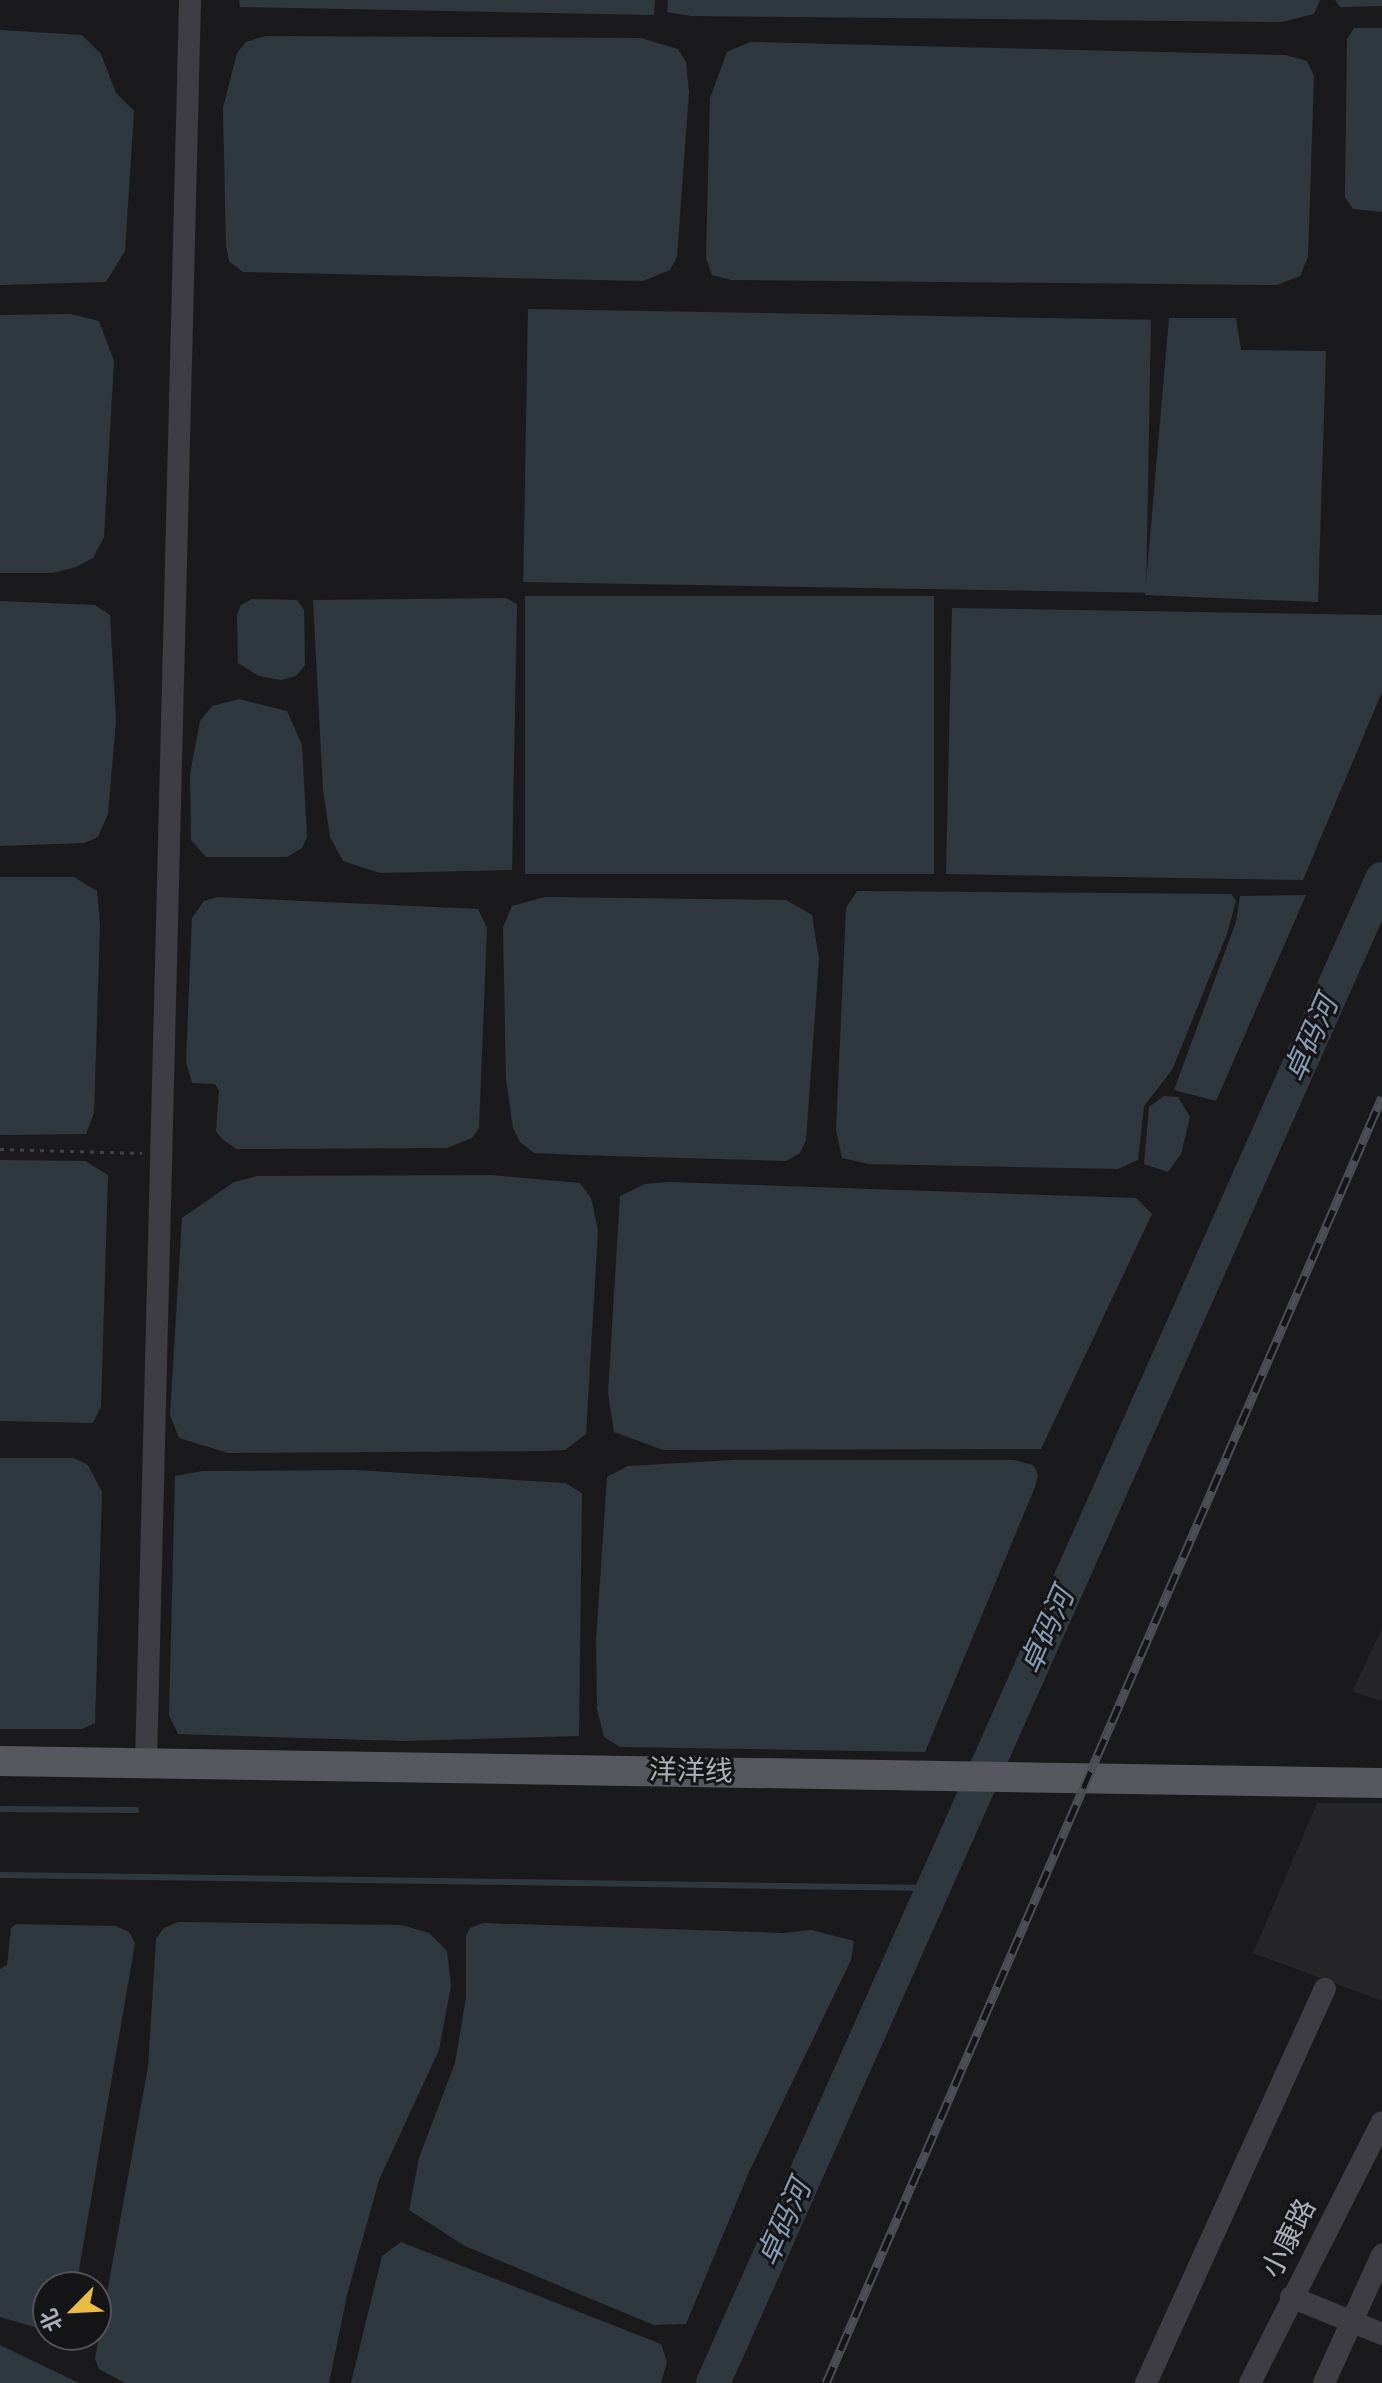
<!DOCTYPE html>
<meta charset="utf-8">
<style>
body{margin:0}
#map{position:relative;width:1382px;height:2383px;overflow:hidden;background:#1a1a1c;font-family:Figtree,"Noto Sans SC",sans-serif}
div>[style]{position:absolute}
.built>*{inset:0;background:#262629}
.water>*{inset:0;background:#30383f;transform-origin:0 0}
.stream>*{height:6px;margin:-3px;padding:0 3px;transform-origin:3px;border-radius:3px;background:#30383f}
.river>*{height:34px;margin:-17px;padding:0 17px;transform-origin:17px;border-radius:17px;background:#30383f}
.path>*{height:3px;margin-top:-1.5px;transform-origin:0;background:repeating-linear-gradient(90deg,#414248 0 4px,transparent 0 10px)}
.minor>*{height:22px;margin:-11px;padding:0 11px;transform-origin:11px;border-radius:11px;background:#3d3d43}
.major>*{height:30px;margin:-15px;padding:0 15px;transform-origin:15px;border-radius:15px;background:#57585f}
.rail>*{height:9px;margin-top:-4.5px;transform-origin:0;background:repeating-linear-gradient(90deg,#151517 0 18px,#4e4f56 0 36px);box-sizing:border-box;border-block:2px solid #4e4f56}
span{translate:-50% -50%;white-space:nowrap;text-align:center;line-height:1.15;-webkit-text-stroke:6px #151517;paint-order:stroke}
.street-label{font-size:28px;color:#adb0bb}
.water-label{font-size:30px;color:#879bb3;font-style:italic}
.north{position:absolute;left:32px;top:2271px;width:80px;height:80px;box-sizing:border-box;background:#151517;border:2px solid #525359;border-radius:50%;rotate:246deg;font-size:22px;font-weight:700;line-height:32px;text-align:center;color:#adb0bb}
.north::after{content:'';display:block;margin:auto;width:28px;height:36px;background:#e8bd45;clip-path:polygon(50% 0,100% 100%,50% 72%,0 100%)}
</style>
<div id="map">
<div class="built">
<i style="clip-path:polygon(1382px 1628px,1382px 1701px,1352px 1692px)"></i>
<i style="clip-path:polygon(1317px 1803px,1382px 1803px,1382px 2001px,1253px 1953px)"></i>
</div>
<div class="water">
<i style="clip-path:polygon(239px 0,655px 0,654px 15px,240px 7px)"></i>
<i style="clip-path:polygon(668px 0,1320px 0,1314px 14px,1281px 22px,691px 16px,667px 12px)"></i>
<i style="clip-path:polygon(1335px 0,1382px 0,1382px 6px,1340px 7px)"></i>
<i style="clip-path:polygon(1354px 28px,1382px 28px,1382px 212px,1353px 209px,1345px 197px,1347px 39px)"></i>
<i style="clip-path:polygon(0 30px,82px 35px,101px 54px,116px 93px,134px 111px,125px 251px,106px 282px,0 285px)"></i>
<i style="clip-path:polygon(266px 36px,641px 38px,678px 49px,686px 62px,689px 92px,677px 257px,670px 270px,643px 281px,243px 272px,229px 261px,226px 245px,223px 108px,237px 53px,246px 42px)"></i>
<i style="clip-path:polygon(750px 42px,1285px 55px,1307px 61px,1314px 76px,1308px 257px,1300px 276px,1277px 285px,731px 280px,712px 275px,706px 258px,710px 98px,727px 52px)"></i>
<i style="left:528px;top:309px;width:623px;height:273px;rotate:1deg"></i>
<i style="clip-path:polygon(71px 314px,99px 321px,114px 361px,104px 537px,93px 558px,76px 567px,53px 573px,0 573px,0 315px)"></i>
<i style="clip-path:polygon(1169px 318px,1236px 318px,1241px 350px,1326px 351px,1318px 602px,1145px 595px)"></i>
<i style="left:525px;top:596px;width:409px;height:278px"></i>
<i style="clip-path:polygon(506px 598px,517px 604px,512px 870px,380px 873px,343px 861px,330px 837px,323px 790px,313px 600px)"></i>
<i style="clip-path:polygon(252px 599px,297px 600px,304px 610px,305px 665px,296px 676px,281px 680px,259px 676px,238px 663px,237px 615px,241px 605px)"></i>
<i style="clip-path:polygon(0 601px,95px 605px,110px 615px,116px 721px,108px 814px,98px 837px,84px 843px,0 846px)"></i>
<i style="clip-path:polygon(952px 608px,1382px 615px,1382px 692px,1303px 880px,946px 874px)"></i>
<i style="clip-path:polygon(239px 699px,287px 711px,302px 745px,307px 837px,302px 848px,287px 857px,206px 857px,191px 840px,190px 774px,200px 721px,212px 706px)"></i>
<i style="clip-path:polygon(0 877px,74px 877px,97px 891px,100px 925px,94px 1113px,86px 1134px,0 1135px)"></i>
<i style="clip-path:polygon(857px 891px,1231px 894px,1236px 901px,1227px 934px,1172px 1070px,1144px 1106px,1138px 1160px,1118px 1169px,869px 1164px,842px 1158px,836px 1130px,846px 908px)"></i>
<i style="clip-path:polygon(1306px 895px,1216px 1101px,1174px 1090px,1236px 922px,1240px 896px)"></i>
<i style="clip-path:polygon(218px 897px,478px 909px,487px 928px,479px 1128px,472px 1138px,447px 1148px,237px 1149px,223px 1140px,216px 1131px,219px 1091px,215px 1084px,192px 1083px,186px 1062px,192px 918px,204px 901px)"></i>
<i style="clip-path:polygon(545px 897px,786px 900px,812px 915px,819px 959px,806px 1140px,800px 1153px,786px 1161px,577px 1155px,534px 1153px,520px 1142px,513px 1128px,506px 1079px,503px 927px,512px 906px)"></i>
<i style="clip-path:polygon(1164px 1096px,1178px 1097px,1190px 1117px,1181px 1154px,1168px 1172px,1144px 1164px,1149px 1107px)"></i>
<i style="clip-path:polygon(0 1160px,85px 1161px,108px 1175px,101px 1406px,93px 1423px,0 1421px)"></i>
<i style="clip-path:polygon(257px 1176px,491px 1175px,580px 1183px,591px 1198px,598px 1230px,586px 1434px,565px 1450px,545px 1451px,228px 1453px,179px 1438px,170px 1415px,182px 1218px,234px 1182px)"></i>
<i style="clip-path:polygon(669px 1182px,1136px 1198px,1152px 1214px,1041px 1449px,663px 1450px,614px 1432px,608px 1393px,620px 1196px,645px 1184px)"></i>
<i style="clip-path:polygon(0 1458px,74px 1458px,88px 1465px,102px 1492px,95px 1723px,82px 1729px,0 1729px)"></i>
<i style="clip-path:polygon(733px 1460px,1014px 1460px,1033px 1465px,1038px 1474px,1035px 1487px,925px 1752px,620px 1747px,604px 1737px,597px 1709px,596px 1640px,607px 1477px,628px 1466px)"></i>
<i style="clip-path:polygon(356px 1470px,565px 1483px,582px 1493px,579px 1736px,402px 1741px,178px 1734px,169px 1715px,175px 1476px,203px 1471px)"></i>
<i style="clip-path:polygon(178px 1922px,401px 1925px,429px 1933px,447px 1951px,451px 1986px,439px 2050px,379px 2180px,347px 2295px,329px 2383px,125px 2383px,99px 2369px,95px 2359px,148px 2067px,156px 1939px,164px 1928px)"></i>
<i style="clip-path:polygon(483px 1923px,783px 1933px,811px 1930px,854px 1941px,851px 1960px,749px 2172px,686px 2324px,654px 2325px,579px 2294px,465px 2246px,409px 2210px,419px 2158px,455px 2063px,466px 1998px,466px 1936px,470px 1928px)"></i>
<i style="clip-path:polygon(16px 1924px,116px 1926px,129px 1932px,135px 1943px,76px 2287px,48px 2287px,48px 2331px,0 2317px,0 1969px,7px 1965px,11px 1928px)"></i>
<i style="clip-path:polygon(401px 2242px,661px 2344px,667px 2362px,661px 2383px,351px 2383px,382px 2256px)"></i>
<i style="clip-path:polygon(0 2345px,79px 2383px,0 2383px)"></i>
</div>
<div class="stream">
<i style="left:0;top:1809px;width:136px;rotate:0.4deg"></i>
<i style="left:0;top:1875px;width:934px;rotate:0.8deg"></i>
</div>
<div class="river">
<i style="left:713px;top:2383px;width:1646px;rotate:-66.02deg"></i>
</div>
<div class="path">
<i style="left:0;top:1149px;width:142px;rotate:1.6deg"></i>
</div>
<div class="minor">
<i style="left:146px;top:1763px;width:1764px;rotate:-88.57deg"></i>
<i style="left:1291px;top:2297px;width:98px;rotate:22.1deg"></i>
<i style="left:1146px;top:2383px;width:433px;rotate:-65.6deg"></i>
<i style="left:1250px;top:2383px;width:292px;rotate:-63.2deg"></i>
<i style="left:1324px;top:2383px;width:141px;rotate:-65.6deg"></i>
</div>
<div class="major">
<i style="left:0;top:1761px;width:1382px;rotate:0.91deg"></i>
</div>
<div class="rail">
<i style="left:826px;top:2383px;width:1401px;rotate:-66.62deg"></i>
</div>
<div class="street-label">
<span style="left:691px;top:1770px;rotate:1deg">洋洋线</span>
<span style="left:1288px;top:2238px;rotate:-63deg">小康路</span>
</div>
<div class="water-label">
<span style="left:1311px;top:1039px;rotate:-66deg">卓码河</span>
<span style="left:1047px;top:1631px;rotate:-66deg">卓码河</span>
<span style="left:784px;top:2223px;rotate:-66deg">卓码河</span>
</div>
<div class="north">北</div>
</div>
